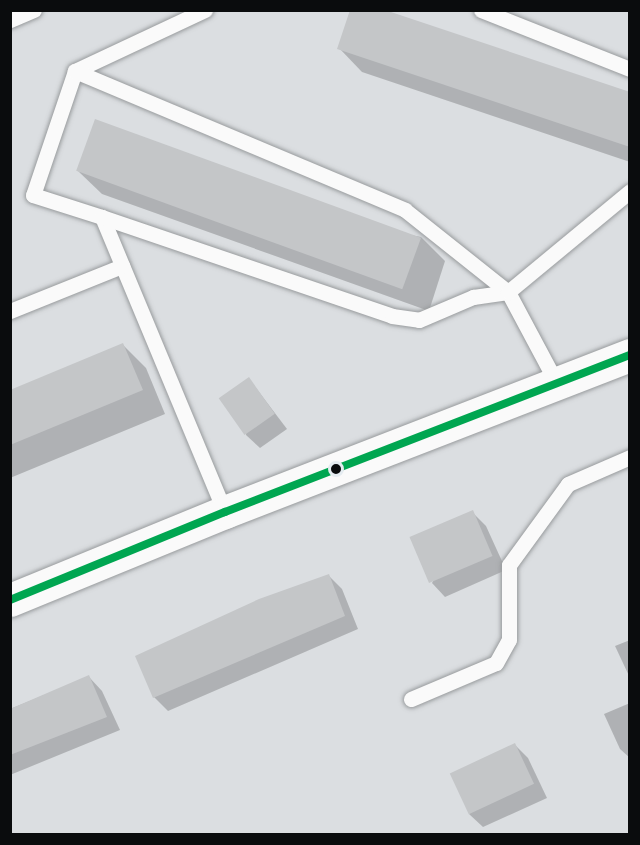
<!DOCTYPE html>
<style>
body{margin:0}
#map{position:relative;width:640px;height:845px;overflow:hidden;background:#dbdee1;font-family:Montserrat,sans-serif}
div>[style]{position:absolute}
.shadow>*{inset:0;background:#0003}
.building>*{inset:0;background:#c4c6c8;transform-origin:0 0}
.roads{filter:drop-shadow(0 0 2px #989b9d) drop-shadow(0 0 2px #989b9d)}
.lane>*{height:15px;margin:-7.5px;padding:0 7.5px;transform-origin:7.5px;border-radius:7.5px;background:#fafafa}
.highway>*{height:33px;margin:-16.5px;padding:0 16.5px;transform-origin:16.5px;border-radius:16.5px;background:#fafafa}
.bus-1>*{height:8px;margin:-4px;padding:0 4px;transform-origin:4px;border-radius:4px;background:#00a651}
.dots>*{width:16px;height:16px;translate:-50% -50%;box-sizing:border-box;border:3px solid #e5ecf1;border-radius:50%}
span{translate:-50% -50%;white-space:nowrap;text-align:center;line-height:1.15;-webkit-text-stroke:4.5px #e5ecf1;paint-order:stroke}
.frame{position:absolute;inset:0;border:12px solid #0a0c0d;pointer-events:none}
</style>
<div id="map">
<div class="shadow">
<i style="clip-path:polygon(339px 48px,630px 94px,630px 162px,362px 72px)"></i>
<i style="clip-path:polygon(78px 171px,421px 237px,445px 261px,429px 311px,102px 194px)"></i>
<i style="clip-path:polygon(123px 345px,146px 368px,165px 414px,10px 478px,10px 392px)"></i>
<i style="clip-path:polygon(249px 379px,287px 429px,260px 448px,246px 435px)"></i>
<i style="clip-path:polygon(472px 512px,486px 526px,506px 570px,445px 597px,432px 583px)"></i>
<i style="clip-path:polygon(328px 575px,342px 589px,358px 629px,168px 711px,154px 697px)"></i>
<i style="clip-path:polygon(630px 640px,630px 678px,615px 646px)"></i>
<i style="clip-path:polygon(89px 677px,102px 691px,120px 730px,10px 775px,10px 709px)"></i>
<i style="clip-path:polygon(630px 703px,630px 758px,620px 749px,604px 714px)"></i>
<i style="clip-path:polygon(515px 745px,528px 758px,547px 798px,483px 827px,469px 814px)"></i>
</div>
<div class="building">
<i style="clip-path:polygon(350px 10px,385px 10px,630px 92px,630px 147px,337px 49px)"></i>
<i style="left:95px;top:119px;width:347px;height:55px;rotate:20deg"></i>
<i style="clip-path:polygon(123px 343px,143px 390px,10px 445px,10px 390px)"></i>
<i style="left:249px;top:377px;width:45px;height:37px;rotate:55deg"></i>
<i style="left:473px;top:510px;width:50px;height:69px;rotate:67deg"></i>
<i style="clip-path:polygon(329px 574px,345px 616px,153px 698px,135px 656px,259px 599px)"></i>
<i style="clip-path:polygon(89px 675px,107px 717px,10px 755px,10px 709px)"></i>
<i style="left:515px;top:743px;width:45px;height:72px;rotate:65deg"></i>
</div>
<div class="roads">
<div class="lane">
<i style="left:205px;top:10px;width:144px;rotate:154.9deg"></i>
<i style="left:75px;top:71px;width:131px;rotate:108.7deg"></i>
<i style="left:33px;top:195px;width:72px;rotate:17.7deg"></i>
<i style="left:102px;top:217px;width:320px;rotate:67.4deg"></i>
<i style="left:481px;top:10px;width:160px;rotate:21.6deg"></i>
<i style="left:10px;top:20px;width:26px;rotate:-23deg"></i>
<i style="left:75px;top:71px;width:358px;rotate:22.8deg"></i>
<i style="left:405px;top:210px;width:132px;rotate:38.5deg"></i>
<i style="left:508px;top:292px;width:102px;rotate:61.9deg"></i>
<i style="left:102px;top:217px;width:306px;rotate:18.8deg"></i>
<i style="left:392px;top:316px;width:27px;rotate:8deg"></i>
<i style="left:419px;top:320px;width:59px;rotate:-23.1deg"></i>
<i style="left:473px;top:297px;width:35px;rotate:-8deg"></i>
<i style="left:508px;top:292px;width:158px;rotate:-39.6deg"></i>
<i style="left:10px;top:311px;width:121px;rotate:-21.9deg"></i>
<i style="left:411px;top:699px;width:92px;rotate:-23deg"></i>
<i style="left:496px;top:663px;width:26px;rotate:-61deg"></i>
<i style="left:509px;top:640px;width:75px;rotate:-90deg"></i>
<i style="left:509px;top:565px;width:100px;rotate:-53.9deg"></i>
<i style="left:568px;top:484px;width:68px;rotate:-23.5deg"></i>
</div>
<div class="highway">
<i style="left:10px;top:600px;width:232px;rotate:-22.3deg"></i>
<i style="left:225px;top:512px;width:434px;rotate:-21.2deg"></i>
</div>
</div>
<div class="bus-1">
<i style="left:10px;top:600px;width:232px;rotate:-22.3deg"></i>
<i style="left:225px;top:512px;width:434px;rotate:-21.2deg"></i>
</div>
<div class="dots">
<i style="left:336px;top:469px;background:#0a0c0d"></i>
</div>
<div class="frame"></div>
</div>
